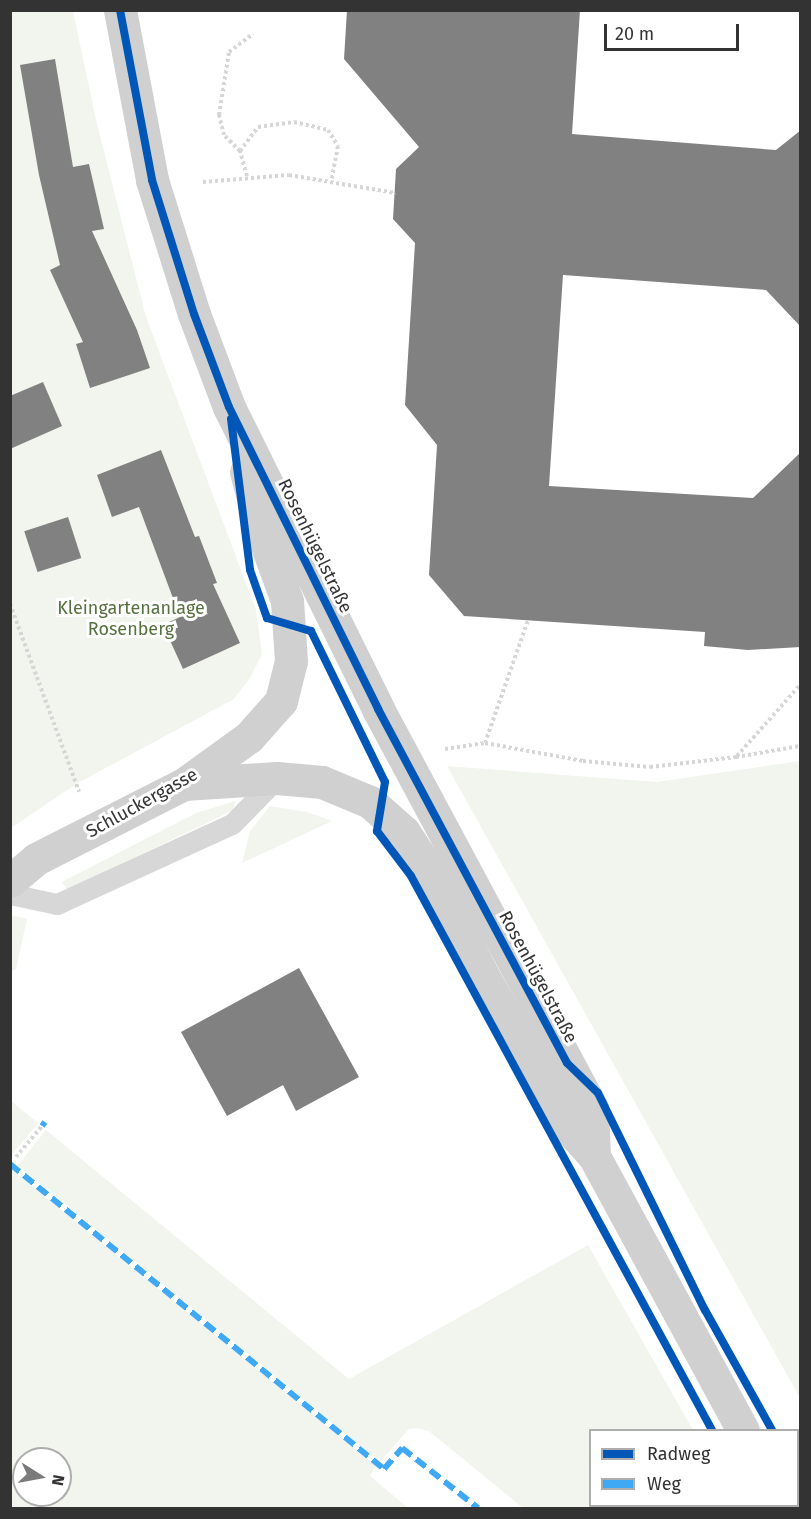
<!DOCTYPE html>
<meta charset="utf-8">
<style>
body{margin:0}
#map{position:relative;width:811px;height:1519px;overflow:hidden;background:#fff;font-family:"Fira Sans",sans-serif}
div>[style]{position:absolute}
.green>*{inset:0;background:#f1f5ed}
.building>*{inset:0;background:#818181;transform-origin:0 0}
.path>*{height:4px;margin-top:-2px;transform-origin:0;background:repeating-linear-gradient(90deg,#d6d6d6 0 3px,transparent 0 6px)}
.service>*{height:21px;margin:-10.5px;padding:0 10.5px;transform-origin:10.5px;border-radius:10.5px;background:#d7d7d7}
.secondary>*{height:33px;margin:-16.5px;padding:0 16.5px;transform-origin:16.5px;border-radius:16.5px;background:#d0d0d0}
.quiet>*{height:6px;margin-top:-3px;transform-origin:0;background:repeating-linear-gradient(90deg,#3fa9f5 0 12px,transparent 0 18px)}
.cycleway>*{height:8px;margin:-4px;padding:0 4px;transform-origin:4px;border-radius:4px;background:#0057b8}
span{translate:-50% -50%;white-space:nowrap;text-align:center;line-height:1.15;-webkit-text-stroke:6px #fff;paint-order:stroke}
.street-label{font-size:18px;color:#333}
.park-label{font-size:18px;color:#56703f}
.frame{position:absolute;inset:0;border:12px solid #333;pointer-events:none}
.legend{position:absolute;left:589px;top:1429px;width:210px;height:78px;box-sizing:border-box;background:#fff;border:2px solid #adadad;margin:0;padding:8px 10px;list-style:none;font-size:18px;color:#333}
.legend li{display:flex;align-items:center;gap:12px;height:30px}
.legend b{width:30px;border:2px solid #adadad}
.north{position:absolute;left:12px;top:1447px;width:60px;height:60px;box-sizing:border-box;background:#fff;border:2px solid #adadad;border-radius:50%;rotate:101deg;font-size:16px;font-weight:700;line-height:24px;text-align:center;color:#333}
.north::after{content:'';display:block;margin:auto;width:21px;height:27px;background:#7a7a7a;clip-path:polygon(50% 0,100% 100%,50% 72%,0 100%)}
.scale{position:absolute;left:604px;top:24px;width:135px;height:27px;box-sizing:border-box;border:3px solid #333;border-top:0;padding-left:8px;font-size:18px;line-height:21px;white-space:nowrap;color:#333;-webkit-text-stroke:4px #fff;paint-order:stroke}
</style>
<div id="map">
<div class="green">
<i style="clip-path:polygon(11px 11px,73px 11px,96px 120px,146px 317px,256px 610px,262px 654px,250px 678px,234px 699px,76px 784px,11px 828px)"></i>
<i style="clip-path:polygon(800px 761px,800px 1398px,447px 766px,657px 782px)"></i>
<i style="clip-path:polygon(235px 801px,233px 810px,217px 818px,85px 881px,67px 889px,62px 882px,196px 813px)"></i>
<i style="clip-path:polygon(270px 806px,307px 812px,332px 821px,242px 863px,250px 831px)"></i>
<i style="clip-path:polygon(11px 915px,27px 919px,16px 969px,11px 972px)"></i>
<i style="clip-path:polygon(11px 1101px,38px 1123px,11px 1156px)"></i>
<i style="clip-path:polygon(46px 1130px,349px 1379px,588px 1245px,693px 1430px,590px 1430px,590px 1506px,736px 1506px,738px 1508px,523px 1508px,429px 1431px,417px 1428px,409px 1429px,380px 1462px,18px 1165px)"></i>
<i style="clip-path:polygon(evenodd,10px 1168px,376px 1466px,370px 1476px,408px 1508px,11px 1508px,10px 1168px,24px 1459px,60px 1459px,60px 1495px,24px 1495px,24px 1459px)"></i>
</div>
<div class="building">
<i style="clip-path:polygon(347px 10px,580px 10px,572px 134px,776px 150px,801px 130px,801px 327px,766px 290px,563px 275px,549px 486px,753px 498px,801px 452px,801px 647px,748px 650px,704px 646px,705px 632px,464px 616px,429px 575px,437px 445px,405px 405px,415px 243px,393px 219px,396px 169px,419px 147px,344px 59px)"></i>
<i style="clip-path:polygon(55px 59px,73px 167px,89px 164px,104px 229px,92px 231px,137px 330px,150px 368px,90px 388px,76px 344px,83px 342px,50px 270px,60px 265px,39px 175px,20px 65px)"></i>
<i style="clip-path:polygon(43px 382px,62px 426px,10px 449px,10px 396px)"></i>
<i style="clip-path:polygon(161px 450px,195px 537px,199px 536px,217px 583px,213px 584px,240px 643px,183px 669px,163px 625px,180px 617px,139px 507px,112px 517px,97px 475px)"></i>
<i style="left:68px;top:517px;width:43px;height:46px;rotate:72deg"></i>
<i style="clip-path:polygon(299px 968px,359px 1077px,296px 1111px,283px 1085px,227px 1116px,181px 1032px)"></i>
</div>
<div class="path">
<i style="left:240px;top:151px;width:30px;rotate:-53deg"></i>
<i style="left:258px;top:127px;width:36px;rotate:-8deg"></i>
<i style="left:294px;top:122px;width:35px;rotate:13deg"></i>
<i style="left:328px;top:130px;width:19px;rotate:58deg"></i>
<i style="left:338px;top:146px;width:36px;rotate:101deg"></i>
<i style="left:247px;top:176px;width:26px;rotate:-106deg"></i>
<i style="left:240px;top:151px;width:23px;rotate:-135deg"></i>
<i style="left:224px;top:135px;width:21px;rotate:-104deg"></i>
<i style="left:219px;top:115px;width:64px;rotate:-81deg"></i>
<i style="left:229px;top:52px;width:30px;rotate:-37deg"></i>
<i style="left:203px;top:182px;width:86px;rotate:-4.7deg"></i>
<i style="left:289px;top:175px;width:108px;rotate:9.6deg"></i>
<i style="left:10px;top:604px;width:200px;rotate:69.8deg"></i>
<i style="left:485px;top:743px;width:130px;rotate:-70.7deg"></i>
<i style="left:445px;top:749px;width:40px;rotate:-8.5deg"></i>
<i style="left:485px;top:743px;width:100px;rotate:10.4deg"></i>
<i style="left:583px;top:761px;width:67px;rotate:5.1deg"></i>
<i style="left:650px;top:767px;width:87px;rotate:-6.6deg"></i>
<i style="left:736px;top:757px;width:65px;rotate:-9.8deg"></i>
<i style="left:737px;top:756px;width:95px;rotate:-48.4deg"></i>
<i style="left:16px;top:1157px;width:40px;rotate:-50deg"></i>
</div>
<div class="service">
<i style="left:10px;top:894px;width:48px;rotate:12deg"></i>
<i style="left:57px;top:904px;width:192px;rotate:-24.6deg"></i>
<i style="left:232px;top:824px;width:64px;rotate:-45.6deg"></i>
</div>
<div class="secondary">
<i style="left:120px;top:10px;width:173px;rotate:79.3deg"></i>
<i style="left:152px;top:180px;width:140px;rotate:72.6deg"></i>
<i style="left:194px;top:314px;width:99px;rotate:69.4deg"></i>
<i style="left:229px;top:407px;width:337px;rotate:63.7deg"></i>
<i style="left:378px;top:709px;width:453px;rotate:61.8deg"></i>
<i style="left:592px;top:1108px;width:48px;rotate:87.6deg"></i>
<i style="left:594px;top:1156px;width:312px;rotate:61.5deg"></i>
<i style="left:184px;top:784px;width:93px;rotate:-3.7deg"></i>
<i style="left:277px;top:778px;width:45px;rotate:5.1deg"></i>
<i style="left:322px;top:782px;width:52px;rotate:22.6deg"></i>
<i style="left:370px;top:802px;width:45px;rotate:41.4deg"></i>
<i style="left:404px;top:832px;width:57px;rotate:57.1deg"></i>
<i style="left:435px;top:880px;width:103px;rotate:63.4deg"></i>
<i style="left:481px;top:972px;width:176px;rotate:60.8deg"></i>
<i style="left:567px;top:1126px;width:40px;rotate:48deg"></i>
<i style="left:10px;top:881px;width:34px;rotate:-40deg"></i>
<i style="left:36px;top:859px;width:166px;rotate:-26.9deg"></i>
<i style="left:184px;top:784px;width:80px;rotate:-35.9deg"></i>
<i style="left:249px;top:737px;width:48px;rotate:-48.4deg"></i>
<i style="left:281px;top:701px;width:41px;rotate:-76deg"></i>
<i style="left:291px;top:661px;width:60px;rotate:-93.8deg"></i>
<i style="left:287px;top:601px;width:73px;rotate:-109.9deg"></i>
<i style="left:262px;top:532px;width:62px;rotate:-104.9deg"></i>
<i style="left:785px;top:1506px;width:3px;rotate:45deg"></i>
</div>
<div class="quiet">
<i style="left:42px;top:1126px;width:5px;rotate:-53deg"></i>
<i style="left:10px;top:1164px;width:483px;rotate:39.2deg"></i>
<i style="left:384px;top:1469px;width:28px;rotate:-49deg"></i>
<i style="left:402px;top:1448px;width:97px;rotate:38.3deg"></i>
</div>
<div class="cycleway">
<i style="left:120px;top:10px;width:173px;rotate:79.3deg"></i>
<i style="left:152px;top:180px;width:140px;rotate:72.6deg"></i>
<i style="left:194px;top:314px;width:99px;rotate:69.4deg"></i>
<i style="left:229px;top:407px;width:337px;rotate:63.7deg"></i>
<i style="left:378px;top:709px;width:401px;rotate:61.9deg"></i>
<i style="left:567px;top:1063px;width:43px;rotate:44.1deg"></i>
<i style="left:598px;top:1093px;width:242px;rotate:63.8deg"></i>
<i style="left:705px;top:1310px;width:137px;rotate:60.8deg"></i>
<i style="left:231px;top:419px;width:152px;rotate:82.8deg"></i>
<i style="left:250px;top:570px;width:51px;rotate:70.5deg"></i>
<i style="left:267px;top:618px;width:46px;rotate:16.5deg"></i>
<i style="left:311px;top:631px;width:168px;rotate:63.9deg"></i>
<i style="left:385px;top:782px;width:50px;rotate:99.3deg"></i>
<i style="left:377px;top:831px;width:56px;rotate:52.9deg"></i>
<i style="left:411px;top:876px;width:630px;rotate:61.48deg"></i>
</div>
<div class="street-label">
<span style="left:315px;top:546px;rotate:64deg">Rosenhügelstraße</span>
<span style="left:142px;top:803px;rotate:-29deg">Schluckergasse</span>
<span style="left:538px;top:977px;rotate:62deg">Rosenhügelstraße</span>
</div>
<div class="park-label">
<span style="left:131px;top:619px">Kleingartenanlage<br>Rosenberg</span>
</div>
<div class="frame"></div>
<ul class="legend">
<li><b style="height:8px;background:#0057b8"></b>Radweg</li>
<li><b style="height:8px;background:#3fa9f5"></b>Weg</li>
</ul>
<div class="north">N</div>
<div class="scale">20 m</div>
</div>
